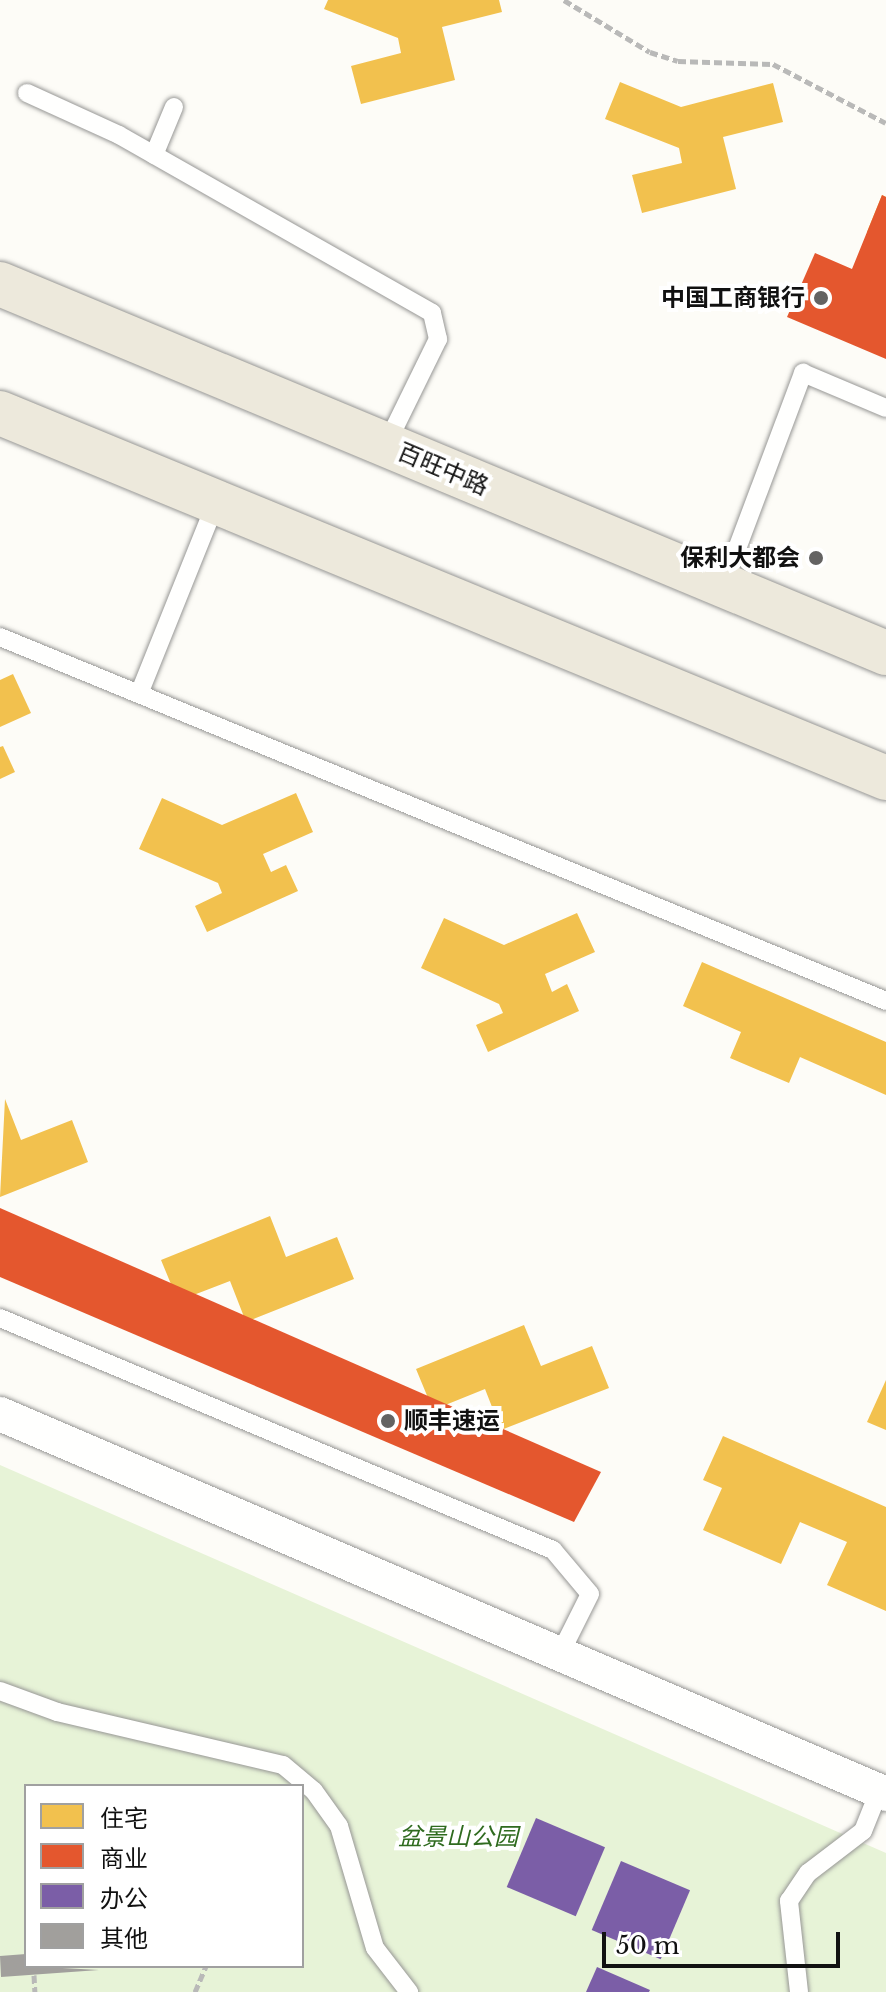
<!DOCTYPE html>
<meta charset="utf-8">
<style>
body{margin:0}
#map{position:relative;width:886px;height:1992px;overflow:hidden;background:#fdfcf7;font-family:"Libre Baskerville","Noto Sans SC",serif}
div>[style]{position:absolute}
.green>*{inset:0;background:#e7f3d7}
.homes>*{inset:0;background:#f2c14e}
.shops>*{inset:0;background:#e4572e}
.offices>*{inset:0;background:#7b5ea7;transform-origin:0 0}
.building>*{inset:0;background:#a19f9c}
.path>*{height:5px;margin-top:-2.5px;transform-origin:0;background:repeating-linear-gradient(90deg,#b9b9b8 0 8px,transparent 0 12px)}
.roads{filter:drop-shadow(0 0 2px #979795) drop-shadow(0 0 2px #979795)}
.lane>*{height:18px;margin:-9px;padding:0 9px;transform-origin:9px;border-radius:9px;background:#fffffe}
.street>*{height:34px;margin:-17px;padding:0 17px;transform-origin:17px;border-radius:17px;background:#fffffe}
.primary>*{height:44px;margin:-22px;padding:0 22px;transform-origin:22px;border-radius:22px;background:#ede9dc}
.dots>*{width:22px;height:22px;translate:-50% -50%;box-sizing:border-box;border:4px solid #fff;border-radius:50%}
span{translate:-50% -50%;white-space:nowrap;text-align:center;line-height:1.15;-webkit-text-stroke:8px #fff;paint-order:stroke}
.poi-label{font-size:24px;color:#111;font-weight:700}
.right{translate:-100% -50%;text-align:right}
.left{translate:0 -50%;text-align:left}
.street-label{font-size:24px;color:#111}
.park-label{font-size:24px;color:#2f6b1f;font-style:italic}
.legend{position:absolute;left:24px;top:1784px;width:280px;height:184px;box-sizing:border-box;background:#fff;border:2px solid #a0a0a0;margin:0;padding:10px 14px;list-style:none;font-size:24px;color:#111}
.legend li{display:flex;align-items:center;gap:16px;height:40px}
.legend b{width:40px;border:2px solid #a0a0a0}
.scale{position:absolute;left:602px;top:1932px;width:238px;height:36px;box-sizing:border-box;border:4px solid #111;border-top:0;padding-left:10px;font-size:24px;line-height:28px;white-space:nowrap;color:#111;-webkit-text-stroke:6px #fff;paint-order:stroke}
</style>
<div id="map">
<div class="green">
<i style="clip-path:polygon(evenodd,0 1465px,886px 1853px,886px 1992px,0 1992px,0 1465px,26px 1786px,302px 1786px,302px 1966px,26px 1966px,26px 1786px)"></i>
</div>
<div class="homes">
<i style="clip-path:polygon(328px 0,499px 0,502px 12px,442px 27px,455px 80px,361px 104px,351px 66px,401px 53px,398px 38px,324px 9px)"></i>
<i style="clip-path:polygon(620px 82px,681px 107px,773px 83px,783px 122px,723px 137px,736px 189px,642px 213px,632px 175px,682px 163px,679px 148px,605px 119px)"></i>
<i style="clip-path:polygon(882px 195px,886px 197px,886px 240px,867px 232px)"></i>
<i style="clip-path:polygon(13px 674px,31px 713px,0 727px,0 680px)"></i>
<i style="clip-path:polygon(3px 746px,15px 772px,0 779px,0 747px)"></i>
<i style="clip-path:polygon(296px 793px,313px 832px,263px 854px,271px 872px,286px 865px,298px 891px,207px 932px,195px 906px,222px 893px,218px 883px,139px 849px,162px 798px,222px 825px)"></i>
<i style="clip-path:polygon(577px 913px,595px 952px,545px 974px,552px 992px,567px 984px,579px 1011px,488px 1052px,476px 1025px,503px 1013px,499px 1004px,421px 968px,444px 918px,504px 945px)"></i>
<i style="clip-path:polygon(702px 962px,886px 1042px,886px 1095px,800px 1057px,789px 1083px,730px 1058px,741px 1032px,683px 1006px)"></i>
<i style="clip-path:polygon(5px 1099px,21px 1140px,72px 1120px,88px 1162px,0 1197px)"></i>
<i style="clip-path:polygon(270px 1216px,286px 1257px,337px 1237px,354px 1279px,246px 1322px,230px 1281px,178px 1301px,161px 1260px)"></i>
<i style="clip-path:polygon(524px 1325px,541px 1366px,592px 1346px,609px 1388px,501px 1430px,485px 1389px,433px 1410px,416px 1369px)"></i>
<i style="clip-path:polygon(886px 1380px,886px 1430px,867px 1422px)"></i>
<i style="clip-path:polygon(723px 1436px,886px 1507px,886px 1611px,827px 1585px,847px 1542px,800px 1522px,781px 1564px,703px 1530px,722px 1488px,703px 1480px)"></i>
</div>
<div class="shops">
<i style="clip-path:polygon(882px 195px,886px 197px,886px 359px,787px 317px,815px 253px,852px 269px)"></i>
<i style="clip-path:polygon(0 1208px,601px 1472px,574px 1522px,0 1277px)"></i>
</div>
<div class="offices">
<i style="left:536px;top:1818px;width:75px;height:75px;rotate:23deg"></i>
<i style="left:621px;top:1861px;width:75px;height:75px;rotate:23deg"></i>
<i style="clip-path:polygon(597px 1967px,650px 1990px,649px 1992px,586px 1992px)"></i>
</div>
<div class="building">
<i style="clip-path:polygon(26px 1954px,26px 1966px,99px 1970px,1px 1977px,0 1956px)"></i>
</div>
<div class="path">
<i style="left:564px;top:0;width:100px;rotate:31.2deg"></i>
<i style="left:650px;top:52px;width:29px;rotate:18deg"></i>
<i style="left:678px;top:61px;width:95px;rotate:1.8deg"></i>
<i style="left:773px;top:64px;width:127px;rotate:27.6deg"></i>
<i style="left:34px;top:1975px;width:17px;rotate:87deg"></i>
<i style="left:195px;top:1992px;width:28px;rotate:-67deg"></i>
</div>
<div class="roads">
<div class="lane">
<i style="left:27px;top:93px;width:101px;rotate:24.5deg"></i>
<i style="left:119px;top:135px;width:360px;rotate:29.6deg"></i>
<i style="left:432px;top:313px;width:27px;rotate:77deg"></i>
<i style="left:438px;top:339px;width:118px;rotate:116.1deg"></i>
<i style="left:154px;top:155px;width:52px;rotate:-67.4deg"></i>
<i style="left:723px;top:586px;width:228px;rotate:-69.4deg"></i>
<i style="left:803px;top:373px;width:90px;rotate:22.9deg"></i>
<i style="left:0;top:637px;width:958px;rotate:22.33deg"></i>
<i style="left:139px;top:694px;width:207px;rotate:-68.1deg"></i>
<i style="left:0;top:1318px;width:600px;rotate:22.76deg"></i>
<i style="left:553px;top:1550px;width:57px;rotate:49.9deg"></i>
<i style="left:590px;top:1594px;width:65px;rotate:116.6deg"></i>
<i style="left:0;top:1691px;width:61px;rotate:20.2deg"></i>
<i style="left:57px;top:1712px;width:232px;rotate:13.2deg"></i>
<i style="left:283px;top:1765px;width:40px;rotate:40deg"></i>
<i style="left:314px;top:1791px;width:43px;rotate:54.5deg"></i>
<i style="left:339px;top:1826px;width:127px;rotate:73.6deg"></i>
<i style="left:375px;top:1948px;width:56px;rotate:52.3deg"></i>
<i style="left:799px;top:1992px;width:92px;rotate:-96.3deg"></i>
<i style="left:789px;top:1901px;width:34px;rotate:-56deg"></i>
<i style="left:808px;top:1873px;width:69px;rotate:-37.4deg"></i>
<i style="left:863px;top:1831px;width:43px;rotate:-68.2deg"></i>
</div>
<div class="street">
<i style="left:0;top:1414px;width:964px;rotate:23.21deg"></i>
</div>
<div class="primary">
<i style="left:0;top:284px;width:960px;rotate:22.61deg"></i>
<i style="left:0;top:413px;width:958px;rotate:22.39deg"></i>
</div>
</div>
<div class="dots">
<i style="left:821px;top:298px;background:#646362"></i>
<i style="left:816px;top:558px;background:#646362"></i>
<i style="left:388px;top:1421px;background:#646362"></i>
</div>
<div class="poi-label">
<span class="right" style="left:805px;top:298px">中国工商银行</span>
<span class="right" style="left:800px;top:558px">保利大都会</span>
<span class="left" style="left:404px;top:1421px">顺丰速运</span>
</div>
<div class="street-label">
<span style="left:443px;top:469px;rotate:23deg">百旺中路</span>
</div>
<div class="park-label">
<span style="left:458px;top:1837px">盆景山公园</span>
</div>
<ul class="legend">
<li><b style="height:22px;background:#f2c14e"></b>住宅</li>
<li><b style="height:22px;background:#e4572e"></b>商业</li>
<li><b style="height:22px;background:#7b5ea7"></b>办公</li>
<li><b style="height:22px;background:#a19f9c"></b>其他</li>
</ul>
<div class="scale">50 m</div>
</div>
